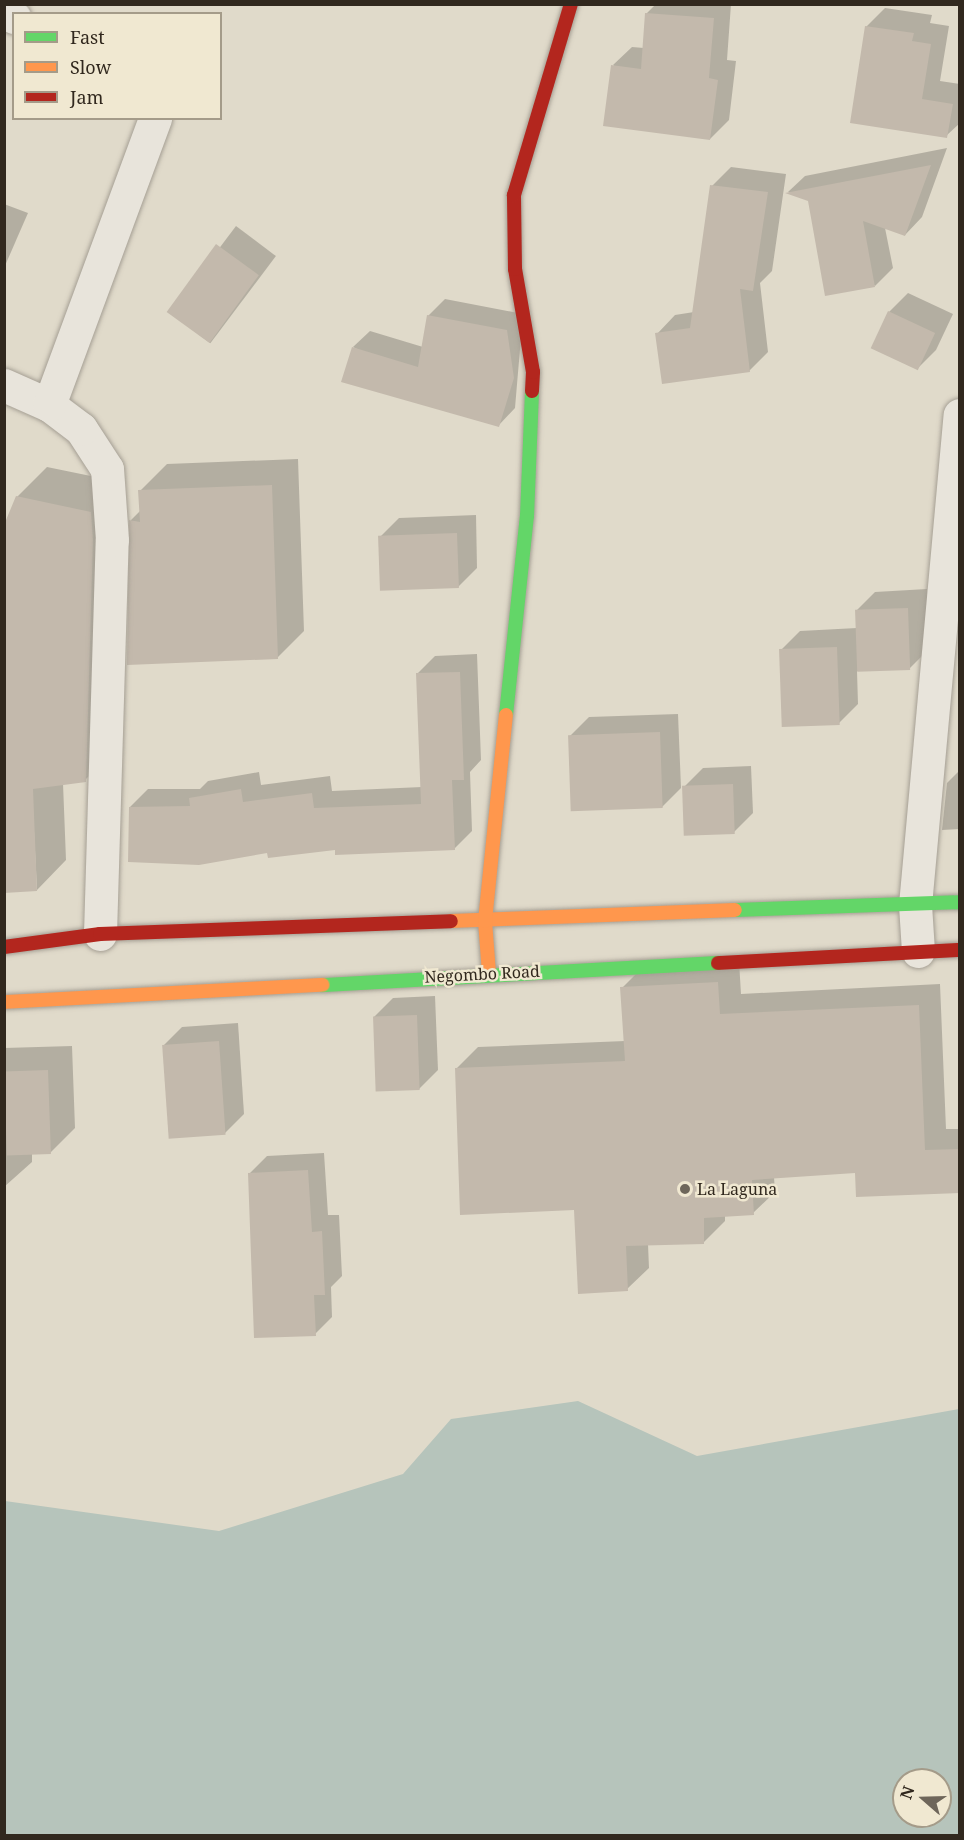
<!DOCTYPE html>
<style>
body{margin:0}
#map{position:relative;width:964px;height:1840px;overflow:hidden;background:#e0daca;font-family:"Noto Serif",serif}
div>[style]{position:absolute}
.water>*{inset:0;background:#b6c4bb}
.shadow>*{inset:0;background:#0003;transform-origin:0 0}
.building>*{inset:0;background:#c3b9ac;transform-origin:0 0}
.roads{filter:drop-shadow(0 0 2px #a59f94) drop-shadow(0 0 2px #a59f94)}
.street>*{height:33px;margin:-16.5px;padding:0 16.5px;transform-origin:16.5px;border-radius:16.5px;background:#e8e4db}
.fast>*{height:14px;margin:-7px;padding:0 7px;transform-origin:7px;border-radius:7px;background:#63d668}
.slow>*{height:14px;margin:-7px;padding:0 7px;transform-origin:7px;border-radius:7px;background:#ff974d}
.jam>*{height:14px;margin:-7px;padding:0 7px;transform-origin:7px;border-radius:7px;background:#b3261e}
.dots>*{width:16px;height:16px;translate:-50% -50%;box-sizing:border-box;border:3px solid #f0e8d1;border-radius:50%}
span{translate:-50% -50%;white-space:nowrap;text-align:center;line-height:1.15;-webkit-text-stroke:5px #f0e8d1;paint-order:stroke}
.street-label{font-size:16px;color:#31281e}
.poi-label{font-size:16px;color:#31281e}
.left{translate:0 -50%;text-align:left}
.frame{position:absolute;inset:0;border:6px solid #31281e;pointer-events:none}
.legend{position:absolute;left:12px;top:12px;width:210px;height:108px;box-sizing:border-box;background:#f0e8d1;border:2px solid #a49b89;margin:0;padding:8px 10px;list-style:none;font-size:18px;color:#31281e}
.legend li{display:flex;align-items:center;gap:12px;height:30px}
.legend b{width:30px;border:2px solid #a49b89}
.north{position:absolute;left:892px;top:1768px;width:60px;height:60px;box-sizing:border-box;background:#f0e8d1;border:2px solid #a49b89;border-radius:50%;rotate:290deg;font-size:16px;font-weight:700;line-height:24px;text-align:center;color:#31281e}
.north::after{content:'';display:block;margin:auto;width:21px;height:27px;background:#6e665a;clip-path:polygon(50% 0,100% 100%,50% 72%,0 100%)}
</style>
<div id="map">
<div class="water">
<i style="clip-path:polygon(evenodd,578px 1401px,697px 1456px,959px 1409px,959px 1835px,5px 1835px,5px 1501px,219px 1531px,403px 1474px,451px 1419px,578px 1401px,904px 1780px,940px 1780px,940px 1816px,904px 1816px,904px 1780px)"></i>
</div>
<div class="shadow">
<i style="clip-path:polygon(656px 4px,731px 4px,727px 60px,736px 61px,729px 120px,710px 139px,613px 65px,632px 47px,644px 48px,646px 14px)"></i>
<i style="clip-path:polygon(885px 8px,932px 15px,930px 23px,949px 26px,940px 81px,960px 84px,960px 123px,946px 136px,866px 27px)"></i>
<i style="clip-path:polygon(947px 148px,922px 217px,905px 235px,885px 228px,893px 268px,875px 286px,809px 200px,788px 192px,805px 176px)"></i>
<i style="clip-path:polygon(731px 167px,786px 174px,772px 271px,760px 283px,768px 352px,749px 371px,657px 334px,675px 315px,694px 312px,712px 186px)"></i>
<i style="clip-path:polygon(4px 204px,28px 213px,4px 268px)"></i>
<i style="left:236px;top:226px;width:50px;height:109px;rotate:37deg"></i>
<i style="clip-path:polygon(908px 293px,953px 314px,936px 350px,917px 369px,889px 312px)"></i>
<i style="clip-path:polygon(445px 299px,523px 314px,515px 408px,499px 425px,353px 347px,370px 331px,423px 347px,428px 316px)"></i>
<i style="clip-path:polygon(298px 459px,304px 631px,277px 658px,128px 664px,131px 520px,141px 510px,140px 491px,167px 464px)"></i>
<i style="clip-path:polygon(47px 467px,120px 482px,115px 750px,85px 780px,63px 783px,66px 860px,37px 890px,17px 497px)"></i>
<i style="clip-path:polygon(476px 515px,477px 568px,458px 587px,380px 537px,399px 518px)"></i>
<i style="clip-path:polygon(927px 589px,929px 649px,910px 668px,857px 671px,858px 704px,839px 723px,781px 650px,800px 631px,857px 628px,857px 610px,875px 592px)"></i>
<i style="clip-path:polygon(477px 654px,481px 760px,470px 772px,472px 831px,454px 849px,336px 848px,130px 807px,148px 789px,200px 789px,208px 781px,259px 772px,261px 785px,330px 776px,332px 791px,422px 787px,417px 674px,435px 656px)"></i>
<i style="clip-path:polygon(678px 714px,681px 788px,662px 807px,570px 736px,589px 717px)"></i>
<i style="clip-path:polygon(751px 766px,753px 813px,734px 832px,684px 787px,703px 768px)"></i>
<i style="clip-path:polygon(960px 770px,960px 829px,942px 830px,947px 783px)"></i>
<i style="clip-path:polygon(739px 961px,741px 994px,940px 984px,946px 1129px,960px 1129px,960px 1191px,857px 1171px,774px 1177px,775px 1192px,753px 1213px,725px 1215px,725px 1221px,704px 1242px,648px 1244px,649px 1268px,627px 1289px,576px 1209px,456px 1069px,478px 1047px,625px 1041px,622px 988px,644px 966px)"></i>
<i style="clip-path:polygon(435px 996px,438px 1070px,419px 1089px,374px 1017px,393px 998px)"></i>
<i style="clip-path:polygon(238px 1023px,244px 1114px,225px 1133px,163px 1046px,182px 1027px)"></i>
<i style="clip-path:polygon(72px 1046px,75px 1128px,50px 1153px,32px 1153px,32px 1162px,4px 1187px,4px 1048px)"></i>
<i style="clip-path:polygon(324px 1153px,328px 1215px,339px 1215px,342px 1276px,331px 1287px,332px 1317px,315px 1334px,250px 1173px,267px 1156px)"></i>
</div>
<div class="building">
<i style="clip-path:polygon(645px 13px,714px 18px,709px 78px,718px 80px,710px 140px,603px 126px,611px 65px,641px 69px)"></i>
<i style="clip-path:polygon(865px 26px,914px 33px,912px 41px,931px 44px,922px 99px,953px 104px,947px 138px,850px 123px)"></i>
<i style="clip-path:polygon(931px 165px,905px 236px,863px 221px,875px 287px,825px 296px,808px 201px,785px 193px)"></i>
<i style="clip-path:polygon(710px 185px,768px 192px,753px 291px,740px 289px,750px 372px,662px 384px,655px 333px,690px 328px)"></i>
<i style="left:216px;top:244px;width:53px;height:84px;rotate:36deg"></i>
<i style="left:888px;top:311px;width:52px;height:41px;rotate:25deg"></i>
<i style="clip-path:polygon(427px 315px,507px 330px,514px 378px,499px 427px,341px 382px,352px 347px,418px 367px)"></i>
<i style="clip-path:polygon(272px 485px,278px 659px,127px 665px,129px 520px,140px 522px,138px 490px)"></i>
<i style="clip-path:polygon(16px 496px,91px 512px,93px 540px,86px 782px,33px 789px,37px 891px,4px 893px,4px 525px)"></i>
<i style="left:457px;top:533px;width:55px;height:79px;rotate:88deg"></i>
<i style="left:908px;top:608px;width:62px;height:53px;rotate:88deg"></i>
<i style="left:837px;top:647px;width:78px;height:58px;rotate:88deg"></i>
<i style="clip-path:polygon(460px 672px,464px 780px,452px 780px,455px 850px,335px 855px,335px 850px,268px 858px,267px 853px,199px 865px,128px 862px,129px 807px,190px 806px,189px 798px,241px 789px,243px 802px,312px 793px,314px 808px,421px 804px,416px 673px)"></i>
<i style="left:660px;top:732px;width:76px;height:92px;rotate:88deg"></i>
<i style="left:733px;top:784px;width:50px;height:51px;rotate:88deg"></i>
<i style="clip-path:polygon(718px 982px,720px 1014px,919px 1005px,925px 1150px,960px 1149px,960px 1193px,856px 1197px,855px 1173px,752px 1180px,754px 1215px,704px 1218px,704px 1244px,626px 1246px,628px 1291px,578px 1294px,574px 1210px,460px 1215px,455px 1068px,625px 1061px,620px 987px)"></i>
<i style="left:417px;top:1015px;width:75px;height:44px;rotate:88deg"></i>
<i style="left:219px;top:1041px;width:94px;height:57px;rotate:86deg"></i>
<i style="left:48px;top:1070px;width:84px;height:44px;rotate:88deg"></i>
<i style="clip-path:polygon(308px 1170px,312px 1232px,322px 1231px,325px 1295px,314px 1295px,316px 1336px,254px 1338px,248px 1173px)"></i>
</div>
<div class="roads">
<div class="street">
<i style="left:4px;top:13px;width:11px;rotate:22deg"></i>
<i style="left:4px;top:385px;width:49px;rotate:24deg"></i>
<i style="left:100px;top:934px;width:394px;rotate:-88.3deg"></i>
<i style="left:112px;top:540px;width:71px;rotate:-94deg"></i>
<i style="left:107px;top:469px;width:48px;rotate:-123deg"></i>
<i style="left:81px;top:429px;width:40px;rotate:-143deg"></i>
<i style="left:49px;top:405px;width:306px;rotate:-69.7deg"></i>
<i style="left:918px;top:951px;width:46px;rotate:-93.7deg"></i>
<i style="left:915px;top:905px;width:492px;rotate:-84.8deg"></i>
</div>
<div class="fast">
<i style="left:506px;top:715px;width:200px;rotate:-84deg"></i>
<i style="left:527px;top:516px;width:125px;rotate:-87.7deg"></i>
<i style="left:735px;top:910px;width:225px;rotate:-2deg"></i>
<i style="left:323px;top:985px;width:396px;rotate:-3.2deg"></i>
</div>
<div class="slow">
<i style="left:451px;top:921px;width:284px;rotate:-2.2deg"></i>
<i style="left:489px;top:973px;width:52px;rotate:-94.4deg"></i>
<i style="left:485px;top:921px;width:207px;rotate:-84.2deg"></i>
<i style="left:4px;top:1002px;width:319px;rotate:-3.1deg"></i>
</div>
<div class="jam">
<i style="left:532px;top:391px;width:19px;rotate:-87deg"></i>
<i style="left:533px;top:372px;width:105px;rotate:-99.9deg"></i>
<i style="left:515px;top:269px;width:74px;rotate:-90.8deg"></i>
<i style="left:514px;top:195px;width:199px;rotate:-73.4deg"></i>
<i style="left:4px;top:947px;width:97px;rotate:-7.7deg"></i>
<i style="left:100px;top:934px;width:351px;rotate:-2.1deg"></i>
<i style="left:718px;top:963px;width:242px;rotate:-3.1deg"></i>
</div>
</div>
<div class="dots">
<i style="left:685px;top:1189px;background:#6e665a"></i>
</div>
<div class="street-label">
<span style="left:482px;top:974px;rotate:-3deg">Negombo Road</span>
</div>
<div class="poi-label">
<span class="left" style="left:697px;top:1189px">La Laguna</span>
</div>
<div class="frame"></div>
<ul class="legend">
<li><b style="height:8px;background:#63d668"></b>Fast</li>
<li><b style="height:8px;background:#ff974d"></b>Slow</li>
<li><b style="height:8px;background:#b3261e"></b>Jam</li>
</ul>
<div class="north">N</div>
</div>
